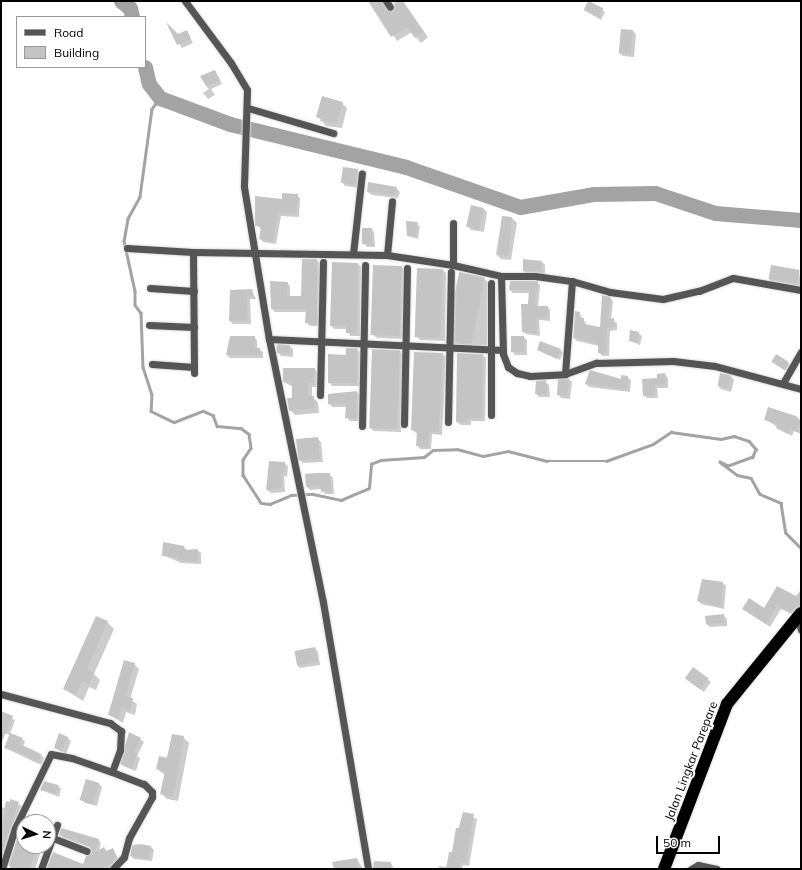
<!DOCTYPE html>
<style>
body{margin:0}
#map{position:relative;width:802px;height:870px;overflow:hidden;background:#fff;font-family:Mulish,sans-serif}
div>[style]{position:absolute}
.shadow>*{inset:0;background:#0003;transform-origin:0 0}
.stream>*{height:2.5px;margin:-1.25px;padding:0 1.25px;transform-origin:1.25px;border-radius:1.25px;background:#a3a3a3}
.river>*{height:15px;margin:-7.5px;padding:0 7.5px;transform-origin:7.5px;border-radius:7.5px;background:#a3a3a3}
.building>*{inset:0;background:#c4c4c4;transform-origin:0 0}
.roads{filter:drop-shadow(0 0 1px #dbdbdb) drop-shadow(0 0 1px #dbdbdb)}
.street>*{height:7px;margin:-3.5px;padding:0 3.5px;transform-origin:3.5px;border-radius:3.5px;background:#555}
.highway>*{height:12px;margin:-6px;padding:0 6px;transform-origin:6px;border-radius:6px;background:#000}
span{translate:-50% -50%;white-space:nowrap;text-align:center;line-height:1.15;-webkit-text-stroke:4px #fff;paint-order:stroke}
.street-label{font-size:12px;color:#000}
.frame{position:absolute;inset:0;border:2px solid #000;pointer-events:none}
.legend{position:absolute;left:16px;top:16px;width:130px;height:52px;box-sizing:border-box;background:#fff;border:1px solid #999;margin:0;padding:5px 7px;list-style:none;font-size:12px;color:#000}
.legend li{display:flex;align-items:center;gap:8px;height:20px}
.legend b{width:20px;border:1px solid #999}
.north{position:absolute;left:16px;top:814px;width:40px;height:40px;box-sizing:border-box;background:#fff;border:1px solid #999;border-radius:50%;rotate:94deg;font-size:11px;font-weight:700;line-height:16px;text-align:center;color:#000}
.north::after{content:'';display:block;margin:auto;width:14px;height:18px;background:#000;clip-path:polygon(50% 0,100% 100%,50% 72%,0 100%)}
.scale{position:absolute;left:656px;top:836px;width:64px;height:18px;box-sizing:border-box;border:2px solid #000;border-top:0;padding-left:5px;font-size:12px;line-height:14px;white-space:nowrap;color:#000;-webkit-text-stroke:3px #fff;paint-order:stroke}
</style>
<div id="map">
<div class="shadow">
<i style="clip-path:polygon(372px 1px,383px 1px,391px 13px,396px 9px,395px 4px,402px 1px,428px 37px,421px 43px,412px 32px,397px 41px)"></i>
<i style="clip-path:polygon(589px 1px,605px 12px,601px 20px,584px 10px)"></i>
<i style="clip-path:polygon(168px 27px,178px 35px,187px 31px,193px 43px,182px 48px)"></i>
<i style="clip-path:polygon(621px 30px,633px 31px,636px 34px,634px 57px,623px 56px,619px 53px)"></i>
<i style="clip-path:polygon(215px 71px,222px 84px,211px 89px,215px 95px,208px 99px,203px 93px,209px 89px,206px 86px)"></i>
<i style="clip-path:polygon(342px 103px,347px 108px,342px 128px,326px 126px,318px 116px)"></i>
<i style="clip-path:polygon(357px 170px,361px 174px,359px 188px,345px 186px,342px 182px)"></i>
<i style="clip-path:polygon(396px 188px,400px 192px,398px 198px,372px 195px,368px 192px)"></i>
<i style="clip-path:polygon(297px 195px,300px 198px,299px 217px,281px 216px,276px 244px,263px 242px,260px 238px,261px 229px,256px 225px,283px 200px)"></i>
<i style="clip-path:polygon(484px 209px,487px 212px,484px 232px,471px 230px,468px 226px)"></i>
<i style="clip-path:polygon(502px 217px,512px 218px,517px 223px,511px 260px,501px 259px,496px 254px)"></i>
<i style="clip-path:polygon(407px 222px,420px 226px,418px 239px,408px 236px)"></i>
<i style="clip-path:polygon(371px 229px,374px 232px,375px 247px,367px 247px,364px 243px)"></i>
<i style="clip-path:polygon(316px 260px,320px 263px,320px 326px,310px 326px,306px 322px,307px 312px,275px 312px,272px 309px,287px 283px,290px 286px,290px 297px,302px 297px)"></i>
<i style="clip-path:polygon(542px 262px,545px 265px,545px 275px,527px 274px,524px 271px)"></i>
<i style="clip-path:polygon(358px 264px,361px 267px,360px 336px,350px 336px,347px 329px,334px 329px,331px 325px)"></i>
<i style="clip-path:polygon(401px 267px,405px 270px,404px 339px,377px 338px,373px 335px)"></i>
<i style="clip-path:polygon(443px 270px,446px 273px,445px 341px,420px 340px,417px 337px)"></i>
<i style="clip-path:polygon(799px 271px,801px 287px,772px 282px,769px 279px)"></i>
<i style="clip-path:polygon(484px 278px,488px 282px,487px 347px,462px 346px,459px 342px)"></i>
<i style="clip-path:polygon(537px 282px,540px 285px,538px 307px,548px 307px,550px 310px,550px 321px,539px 320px,540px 336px,526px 334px,523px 331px,530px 293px,513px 293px,510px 290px)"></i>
<i style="clip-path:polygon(252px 290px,256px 299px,250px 299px,251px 324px,233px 324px,230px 321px,230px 310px)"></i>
<i style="clip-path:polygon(610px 298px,613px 301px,611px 320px,617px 323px,617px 330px,610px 331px,609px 356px,602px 356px,599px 352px,599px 346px,577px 341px,574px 338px,579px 313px,587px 325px,601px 328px)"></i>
<i style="clip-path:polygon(638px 333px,642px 336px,640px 345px,630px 341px)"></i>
<i style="clip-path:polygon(254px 337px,257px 340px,257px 349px,263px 352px,263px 358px,230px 358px,227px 355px,227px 349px)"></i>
<i style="clip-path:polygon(524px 337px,527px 340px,527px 355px,515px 355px,512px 351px)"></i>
<i style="clip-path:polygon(290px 346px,293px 349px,293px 357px,281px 356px,278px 352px)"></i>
<i style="clip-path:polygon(357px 349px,360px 353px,360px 386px,332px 386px,329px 382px,347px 356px)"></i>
<i style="clip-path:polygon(373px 350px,400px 351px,403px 355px,401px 432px,374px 431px,370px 428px)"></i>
<i style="clip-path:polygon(539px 350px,560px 350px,563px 352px,560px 360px)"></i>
<i style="clip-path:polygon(442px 354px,446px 357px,442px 435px,432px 434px,431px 449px,420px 449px,417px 445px,418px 434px,412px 430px)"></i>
<i style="clip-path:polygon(483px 355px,486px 358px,485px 421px,471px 421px,471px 425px,461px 425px,457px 422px)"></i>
<i style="left:777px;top:355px;width:19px;height:8px;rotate:36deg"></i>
<i style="clip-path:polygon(314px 369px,319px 374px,319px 387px,312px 387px,312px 397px,318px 402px,319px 413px,295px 415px,290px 410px,293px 387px,284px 382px)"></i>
<i style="clip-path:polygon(589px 372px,622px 380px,627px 377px,631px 380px,630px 392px,589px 387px,586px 384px)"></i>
<i style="clip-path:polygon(665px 374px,668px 378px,668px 388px,657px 388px,658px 398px,647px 398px,644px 395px)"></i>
<i style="clip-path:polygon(731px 376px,734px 380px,731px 392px,721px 389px,718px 386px)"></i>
<i style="clip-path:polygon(569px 379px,572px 382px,570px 399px,561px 398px,558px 394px)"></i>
<i style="clip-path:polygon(545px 381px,549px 385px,550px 397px,539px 397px,536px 394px)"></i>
<i style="clip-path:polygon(357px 392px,360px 396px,360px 421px,350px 421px,346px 417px,347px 407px,332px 407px,329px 403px)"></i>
<i style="clip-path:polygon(796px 417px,801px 421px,801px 434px,794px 431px,792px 436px,766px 420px)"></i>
<i style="clip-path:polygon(317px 438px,321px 442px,323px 462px,303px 463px,300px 460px,297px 440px)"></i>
<i style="clip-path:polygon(270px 462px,284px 463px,288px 466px,287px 477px,284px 476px,285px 492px,271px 493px,267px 490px)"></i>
<i style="clip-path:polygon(329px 474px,333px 478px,334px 494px,325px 494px,322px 489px,310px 490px,307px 487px)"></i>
<i style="clip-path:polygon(184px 547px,187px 550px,197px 550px,201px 553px,201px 564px,181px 563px,163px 555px)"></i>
<i style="clip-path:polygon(703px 580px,723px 583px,726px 586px,724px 609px,701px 604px,698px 600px)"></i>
<i style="clip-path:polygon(801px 599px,801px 606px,796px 616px,781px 609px,770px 627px,748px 612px)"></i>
<i style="clip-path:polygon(723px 615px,727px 619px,727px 626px,710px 627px,706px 624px,706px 616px)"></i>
<i style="clip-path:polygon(107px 622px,114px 629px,94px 674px,100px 680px,96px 690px,89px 687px,83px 701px,64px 689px)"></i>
<i style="clip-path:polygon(315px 648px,318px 652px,320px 665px,300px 668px,297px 665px)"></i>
<i style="clip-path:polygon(134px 664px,139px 669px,130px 699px,137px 704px,135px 715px,126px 712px,123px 723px,109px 715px)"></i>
<i style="clip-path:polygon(694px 668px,711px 682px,704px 692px,690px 682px)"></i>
<i style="clip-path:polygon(1px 714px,15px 720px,10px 734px,25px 741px,23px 747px,41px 755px,44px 758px,41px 765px,5px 748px,10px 735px,1px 732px)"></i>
<i style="clip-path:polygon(801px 724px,801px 740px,800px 739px)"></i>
<i style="clip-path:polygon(67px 737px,71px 741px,66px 754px,55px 748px)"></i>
<i style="clip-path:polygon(183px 737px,189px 743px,178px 801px,167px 799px,162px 794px,165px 775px,157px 769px)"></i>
<i style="clip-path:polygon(140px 739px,144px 742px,137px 756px,140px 758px,136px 771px,125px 767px,121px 764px)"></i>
<i style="clip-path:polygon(99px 784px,102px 787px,97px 806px,85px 803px,82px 800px)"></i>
<i style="clip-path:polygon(58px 785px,61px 789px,59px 797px,41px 790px)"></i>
<i style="clip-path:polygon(11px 800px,22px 806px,1px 869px,1px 807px,5px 808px)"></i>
<i style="clip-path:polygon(463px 813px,477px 819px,469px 866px,463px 865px,462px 869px,438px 869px,439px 866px,448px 867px)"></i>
<i style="clip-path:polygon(48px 823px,51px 826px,48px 834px)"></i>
<i style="clip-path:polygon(24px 825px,24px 846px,47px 846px,46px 850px,42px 848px,35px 869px,12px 869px,9px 866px)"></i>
<i style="clip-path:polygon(62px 829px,98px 840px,101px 843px,99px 851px,113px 850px,119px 860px,109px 869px,48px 869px,83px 865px,93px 853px,91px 848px,63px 838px,60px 835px)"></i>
<i style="clip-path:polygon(151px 847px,154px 850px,152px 861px,134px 859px,131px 856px)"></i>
<i style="clip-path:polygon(357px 859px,363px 869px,335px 869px)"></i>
<i style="clip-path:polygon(391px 863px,394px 869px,374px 869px)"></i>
</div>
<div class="stream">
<i style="left:160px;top:98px;width:14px;rotate:126deg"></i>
<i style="left:152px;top:109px;width:89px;rotate:97.8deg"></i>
<i style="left:140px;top:197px;width:25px;rotate:119deg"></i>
<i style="left:128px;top:219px;width:22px;rotate:100deg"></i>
<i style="left:124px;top:241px;width:51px;rotate:77.6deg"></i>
<i style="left:135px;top:291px;width:14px;rotate:90deg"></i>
<i style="left:135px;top:305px;width:10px;rotate:53deg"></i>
<i style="left:141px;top:313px;width:54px;rotate:87.9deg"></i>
<i style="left:143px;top:367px;width:28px;rotate:72deg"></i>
<i style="left:152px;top:394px;width:17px;rotate:93deg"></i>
<i style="left:151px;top:411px;width:25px;rotate:26deg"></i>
<i style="left:174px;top:422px;width:31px;rotate:-21deg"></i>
<i style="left:203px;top:411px;width:11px;rotate:22deg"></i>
<i style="left:213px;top:415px;width:12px;rotate:70deg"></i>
<i style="left:217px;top:426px;width:24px;rotate:5deg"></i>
<i style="left:241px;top:428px;width:10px;rotate:37deg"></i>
<i style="left:249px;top:434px;width:14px;rotate:82deg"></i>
<i style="left:251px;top:448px;width:14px;rotate:124deg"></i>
<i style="left:243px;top:460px;width:15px;rotate:90deg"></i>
<i style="left:243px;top:475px;width:33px;rotate:57deg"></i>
<i style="left:261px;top:503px;width:9px;rotate:6deg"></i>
<i style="left:270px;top:504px;width:23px;rotate:-23deg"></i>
<i style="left:291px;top:495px;width:22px;rotate:-3deg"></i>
<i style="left:313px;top:494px;width:29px;rotate:12deg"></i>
<i style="left:341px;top:500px;width:30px;rotate:-23deg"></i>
<i style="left:369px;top:488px;width:24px;rotate:-85deg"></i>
<i style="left:371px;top:464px;width:11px;rotate:-22deg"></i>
<i style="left:381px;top:460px;width:43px;rotate:-4deg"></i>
<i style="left:424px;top:457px;width:11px;rotate:-38deg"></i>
<i style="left:433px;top:450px;width:24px;rotate:-2deg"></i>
<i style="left:457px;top:449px;width:27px;rotate:15deg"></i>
<i style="left:483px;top:456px;width:25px;rotate:-11deg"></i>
<i style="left:508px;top:451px;width:40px;rotate:14.4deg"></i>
<i style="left:547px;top:461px;width:59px"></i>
<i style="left:606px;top:461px;width:50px;rotate:-19.9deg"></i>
<i style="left:653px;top:444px;width:22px;rotate:-34deg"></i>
<i style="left:671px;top:432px;width:50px;rotate:8deg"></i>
<i style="left:721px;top:439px;width:13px;rotate:-13deg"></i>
<i style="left:734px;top:436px;width:16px;rotate:18deg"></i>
<i style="left:749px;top:441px;width:11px;rotate:49deg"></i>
<i style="left:756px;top:449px;width:9px;rotate:111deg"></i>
<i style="left:753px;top:457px;width:27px;rotate:160deg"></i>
<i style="left:728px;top:466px;width:9px;rotate:-153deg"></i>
<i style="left:720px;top:462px;width:21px;rotate:37deg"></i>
<i style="left:737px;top:475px;width:14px;rotate:12deg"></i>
<i style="left:751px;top:478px;width:18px;rotate:61deg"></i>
<i style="left:760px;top:494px;width:23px;rotate:23deg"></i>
<i style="left:781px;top:503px;width:30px;rotate:81deg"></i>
<i style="left:786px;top:533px;width:21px;rotate:45deg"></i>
</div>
<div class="river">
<i style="left:121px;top:1px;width:11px;rotate:38deg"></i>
<i style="left:130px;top:8px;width:9px;rotate:77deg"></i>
<i style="left:145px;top:67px;width:17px;rotate:77deg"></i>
<i style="left:149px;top:84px;width:18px;rotate:52deg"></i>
<i style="left:160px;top:98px;width:75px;rotate:20.4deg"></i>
<i style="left:230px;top:124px;width:181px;rotate:13.7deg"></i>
<i style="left:406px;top:167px;width:121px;rotate:19.3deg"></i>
<i style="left:520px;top:207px;width:74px;rotate:-10.1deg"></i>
<i style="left:593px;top:194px;width:62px;rotate:-0.9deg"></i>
<i style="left:655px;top:193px;width:63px;rotate:18.4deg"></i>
<i style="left:715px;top:213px;width:86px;rotate:4.7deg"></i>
</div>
<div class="building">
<i style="clip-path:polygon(368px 1px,381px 1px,390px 12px,395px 9px,394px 3px,403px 1px,424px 32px,415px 38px,407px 27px,391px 37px)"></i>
<i style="left:588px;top:1px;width:17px;height:10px;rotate:25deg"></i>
<i style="clip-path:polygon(166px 22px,178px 34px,187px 30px,191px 39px,177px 45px)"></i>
<i style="left:621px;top:29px;width:12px;height:24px;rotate:5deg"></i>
<i style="clip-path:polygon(215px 70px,220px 81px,206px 86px,200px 76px)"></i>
<i style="clip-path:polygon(322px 96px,343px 102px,337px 123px,320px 121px,321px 119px,316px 117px)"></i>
<i style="left:343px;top:167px;width:15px;height:16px;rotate:8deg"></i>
<i style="clip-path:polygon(368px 182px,397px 187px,395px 195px,367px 192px)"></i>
<i style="clip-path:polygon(282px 193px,298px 194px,296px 214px,278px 213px,273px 242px,259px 239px,261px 226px,255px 226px,255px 196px,282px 199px)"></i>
<i style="left:471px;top:205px;width:13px;height:22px;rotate:13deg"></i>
<i style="left:502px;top:216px;width:10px;height:39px;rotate:6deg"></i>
<i style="clip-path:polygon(406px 221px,418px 222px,416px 237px,407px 236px)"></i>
<i style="left:362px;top:228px;width:10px;height:16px"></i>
<i style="clip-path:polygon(302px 259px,317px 259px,317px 324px,305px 323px,306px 309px,271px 309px,270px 281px,288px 282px,287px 296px,301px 296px)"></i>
<i style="clip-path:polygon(523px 259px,542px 261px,542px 272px,523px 271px)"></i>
<i style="clip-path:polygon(332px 262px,358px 263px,357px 333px,346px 333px,346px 326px,330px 326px)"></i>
<i style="left:373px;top:265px;width:29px;height:70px;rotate:2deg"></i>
<i style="left:771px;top:265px;width:29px;height:14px;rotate:10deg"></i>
<i style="left:417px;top:268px;width:26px;height:69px;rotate:2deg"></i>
<i style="left:459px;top:272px;width:26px;height:71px;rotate:11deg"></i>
<i style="clip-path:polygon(510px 281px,538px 281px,535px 303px,537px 306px,548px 306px,547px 318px,536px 318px,537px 334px,522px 332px,521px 304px,528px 304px,529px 290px,509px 290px)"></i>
<i style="clip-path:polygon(252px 289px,253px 296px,247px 296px,248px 321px,229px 321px,230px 290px)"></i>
<i style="clip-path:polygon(602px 295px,611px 297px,608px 319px,614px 318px,615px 327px,607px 328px,606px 353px,598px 353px,598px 344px,573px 338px,575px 311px,580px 312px,579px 318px,584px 318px,584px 324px,600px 327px)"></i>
<i style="clip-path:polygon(630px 330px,639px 332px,637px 343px,629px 341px)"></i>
<i style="clip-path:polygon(230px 336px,255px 336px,255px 348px,260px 348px,261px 355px,226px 355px)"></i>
<i style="left:511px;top:336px;width:13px;height:16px"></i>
<i style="clip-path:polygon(540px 341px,561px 349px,557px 359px,537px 350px)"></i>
<i style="left:277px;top:344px;width:13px;height:9px;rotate:4deg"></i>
<i style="clip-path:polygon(346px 348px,357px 348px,357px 383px,328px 383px,328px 354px,346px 355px)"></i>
<i style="left:372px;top:349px;width:28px;height:79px;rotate:2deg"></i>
<i style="clip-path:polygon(414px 352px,443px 353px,439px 432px,429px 432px,428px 447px,416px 446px,417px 431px,411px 430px)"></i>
<i style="clip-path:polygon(457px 353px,483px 354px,482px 418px,468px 418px,468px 422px,456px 422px)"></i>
<i style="left:776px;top:354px;width:15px;height:9px;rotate:32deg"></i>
<i style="clip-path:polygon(283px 368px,315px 368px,314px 383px,308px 382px,308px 396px,314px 396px,315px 408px,289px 411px,287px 398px,292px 398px,292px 382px,283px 382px)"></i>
<i style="clip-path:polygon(590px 370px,621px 379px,621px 375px,628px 376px,627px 389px,585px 384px)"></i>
<i style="clip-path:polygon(665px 373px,665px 385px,655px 385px,655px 395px,643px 396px,642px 379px,657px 378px,657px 374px)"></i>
<i style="left:720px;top:373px;width:11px;height:13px;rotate:10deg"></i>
<i style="clip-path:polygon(569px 378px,567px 396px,557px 395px,558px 379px)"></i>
<i style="clip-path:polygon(546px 380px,547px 394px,535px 394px,536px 381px)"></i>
<i style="clip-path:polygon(357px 391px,357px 418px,345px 418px,346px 404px,328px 404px,328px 394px)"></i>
<i style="clip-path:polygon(768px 407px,796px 416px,801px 421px,797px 432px,791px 429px,788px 434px,776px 428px,778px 424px,764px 420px)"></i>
<i style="left:318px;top:437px;width:22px;height:22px;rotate:85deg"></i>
<i style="clip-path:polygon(269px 461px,285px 462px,284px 474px,281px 474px,282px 488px,266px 490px)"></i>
<i style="clip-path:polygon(316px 473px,330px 473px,331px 491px,321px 492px,320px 486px,306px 487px,305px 474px)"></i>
<i style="clip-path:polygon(163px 542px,184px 546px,184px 550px,198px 549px,198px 562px,177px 560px,177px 557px,162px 556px)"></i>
<i style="clip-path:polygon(702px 579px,723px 582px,721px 607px,697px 601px)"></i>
<i style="clip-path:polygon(777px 586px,796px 596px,801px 590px,801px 606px,797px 603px,792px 613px,777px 606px,766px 624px,742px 609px,749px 598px,764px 608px)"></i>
<i style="clip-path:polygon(724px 614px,724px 623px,706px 624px,705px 616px)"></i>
<i style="clip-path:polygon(96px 616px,108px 621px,87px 669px,94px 672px,89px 684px,82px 681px,76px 695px,63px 689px)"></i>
<i style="left:315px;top:647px;width:15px;height:21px;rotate:79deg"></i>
<i style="clip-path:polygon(124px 660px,135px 663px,125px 696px,133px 698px,130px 710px,121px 708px,118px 718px,108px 715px)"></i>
<i style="left:693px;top:667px;width:19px;height:14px;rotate:36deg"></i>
<i style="clip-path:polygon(1px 711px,13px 716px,1px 744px)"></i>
<i style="clip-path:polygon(129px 732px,141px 738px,134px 753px,137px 754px,132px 768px,120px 764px)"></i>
<i style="clip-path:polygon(10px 733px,23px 738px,20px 744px,41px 754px,38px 762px,17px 751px,4px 748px)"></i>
<i style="clip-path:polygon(59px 733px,68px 737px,62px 751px,54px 748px)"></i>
<i style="clip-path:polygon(172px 734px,184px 736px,173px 797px,160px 794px,165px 771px,156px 769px,159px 756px,167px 758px)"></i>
<i style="left:86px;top:779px;width:14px;height:22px;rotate:17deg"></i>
<i style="clip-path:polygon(44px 781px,58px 785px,56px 794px,40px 790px)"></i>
<i style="clip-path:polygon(10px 799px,19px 802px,2px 853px,1px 830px,6px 810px,4px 810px,6px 801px,10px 802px)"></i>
<i style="clip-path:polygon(463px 812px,474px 814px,466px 863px,460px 862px,459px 869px,446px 869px,449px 852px,452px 852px,456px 828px,459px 828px)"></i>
<i style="clip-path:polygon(26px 816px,40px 819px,40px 822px,24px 822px,24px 846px,38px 846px,30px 869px,16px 869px,10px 867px,9px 863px,20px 830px)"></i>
<i style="clip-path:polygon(61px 828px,99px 839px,95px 852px,104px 847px,106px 851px,113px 848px,117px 857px,111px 864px,99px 869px,46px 869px,53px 852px,83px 864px,86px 856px,92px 852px,89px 846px,59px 835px)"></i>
<i style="clip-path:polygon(141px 844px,151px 846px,149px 859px,130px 856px,132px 845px)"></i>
<i style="clip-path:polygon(357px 858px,359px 869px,334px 869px,332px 862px)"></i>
<i style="clip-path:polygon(374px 861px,391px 862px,391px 869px,373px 869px)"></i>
</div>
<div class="roads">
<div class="street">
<i style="left:185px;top:1px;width:77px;rotate:53.4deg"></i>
<i style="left:231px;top:63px;width:31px;rotate:59deg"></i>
<i style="left:247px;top:90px;width:97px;rotate:91.8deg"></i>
<i style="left:244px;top:187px;width:154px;rotate:80.7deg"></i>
<i style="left:269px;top:339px;width:268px;rotate:78.4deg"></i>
<i style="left:323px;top:602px;width:271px;rotate:80.4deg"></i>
<i style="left:386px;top:1px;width:7px;rotate:56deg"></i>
<i style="left:248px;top:108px;width:89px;rotate:16.4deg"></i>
<i style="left:127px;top:248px;width:66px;rotate:3.5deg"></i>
<i style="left:193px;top:252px;width:194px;rotate:0.9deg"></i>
<i style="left:387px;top:255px;width:67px;rotate:8.6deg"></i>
<i style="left:453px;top:265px;width:49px;rotate:12.9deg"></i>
<i style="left:501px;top:276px;width:78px;rotate:88.5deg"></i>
<i style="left:503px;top:354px;width:14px;rotate:69deg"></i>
<i style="left:508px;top:367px;width:11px;rotate:34deg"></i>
<i style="left:517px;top:373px;width:13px;rotate:13deg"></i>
<i style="left:530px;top:376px;width:35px;rotate:-3deg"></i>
<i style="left:565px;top:374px;width:33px;rotate:-20deg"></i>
<i style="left:596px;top:363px;width:77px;rotate:-1.5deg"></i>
<i style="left:673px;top:361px;width:42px;rotate:6.8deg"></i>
<i style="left:715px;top:366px;width:89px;rotate:15deg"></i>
<i style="left:193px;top:252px;width:121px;rotate:89.5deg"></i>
<i style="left:353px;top:254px;width:81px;rotate:-83.7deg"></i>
<i style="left:387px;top:255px;width:54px;rotate:-84.7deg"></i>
<i style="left:453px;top:265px;width:42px;rotate:-90deg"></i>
<i style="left:501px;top:276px;width:34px"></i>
<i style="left:535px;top:276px;width:37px;rotate:8deg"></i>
<i style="left:572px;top:281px;width:93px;rotate:94.3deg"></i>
<i style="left:572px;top:281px;width:40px;rotate:16deg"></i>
<i style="left:610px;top:292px;width:53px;rotate:7.5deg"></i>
<i style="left:663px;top:299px;width:37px;rotate:-13deg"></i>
<i style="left:699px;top:291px;width:36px;rotate:-21deg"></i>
<i style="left:733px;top:278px;width:69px;rotate:10deg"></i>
<i style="left:150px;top:288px;width:44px;rotate:3.9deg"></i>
<i style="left:149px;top:325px;width:45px;rotate:2.5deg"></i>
<i style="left:269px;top:339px;width:234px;rotate:2.7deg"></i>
<i style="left:152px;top:364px;width:42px;rotate:4.1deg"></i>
<i style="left:783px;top:383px;width:36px;rotate:-60deg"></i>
<i style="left:320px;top:395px;width:133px;rotate:-88.7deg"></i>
<i style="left:491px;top:415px;width:132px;rotate:-90deg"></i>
<i style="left:448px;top:422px;width:150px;rotate:-88.9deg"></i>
<i style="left:404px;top:424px;width:156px;rotate:-88.9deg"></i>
<i style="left:362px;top:426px;width:161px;rotate:-88.9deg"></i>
<i style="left:798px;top:618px;width:12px;rotate:76deg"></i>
<i style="left:1px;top:694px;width:113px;rotate:14.9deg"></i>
<i style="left:110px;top:723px;width:14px;rotate:36deg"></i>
<i style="left:121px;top:731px;width:19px;rotate:93deg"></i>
<i style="left:120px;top:750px;width:23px;rotate:110deg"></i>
<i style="left:112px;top:772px;width:34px;rotate:21deg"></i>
<i style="left:144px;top:784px;width:11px;rotate:45deg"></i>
<i style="left:152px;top:792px;width:5px;rotate:90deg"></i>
<i style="left:152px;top:797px;width:47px;rotate:119.3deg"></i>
<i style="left:129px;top:838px;width:20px;rotate:105deg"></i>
<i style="left:124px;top:857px;width:16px;rotate:133deg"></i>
<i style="left:53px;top:838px;width:36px;rotate:21deg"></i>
<i style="left:2px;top:869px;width:43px;rotate:-72.4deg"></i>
<i style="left:15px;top:828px;width:82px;rotate:-64.1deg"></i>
<i style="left:51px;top:754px;width:21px;rotate:11deg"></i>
<i style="left:72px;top:758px;width:42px;rotate:19.3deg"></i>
<i style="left:41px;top:869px;width:47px;rotate:-70deg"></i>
<i style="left:691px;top:869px;width:8px;rotate:-30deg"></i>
<i style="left:698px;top:865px;width:19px;rotate:12deg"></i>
</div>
<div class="highway">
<i style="left:664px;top:869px;width:177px;rotate:-69.1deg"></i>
<i style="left:727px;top:704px;width:117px;rotate:-50.9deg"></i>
</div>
</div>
<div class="street-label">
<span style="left:691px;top:761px;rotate:-69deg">Jalan Lingkar Parepare</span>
</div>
<div class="frame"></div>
<ul class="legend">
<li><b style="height:5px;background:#555"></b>Road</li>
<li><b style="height:11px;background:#c4c4c4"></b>Building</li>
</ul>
<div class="north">N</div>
<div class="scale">50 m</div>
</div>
